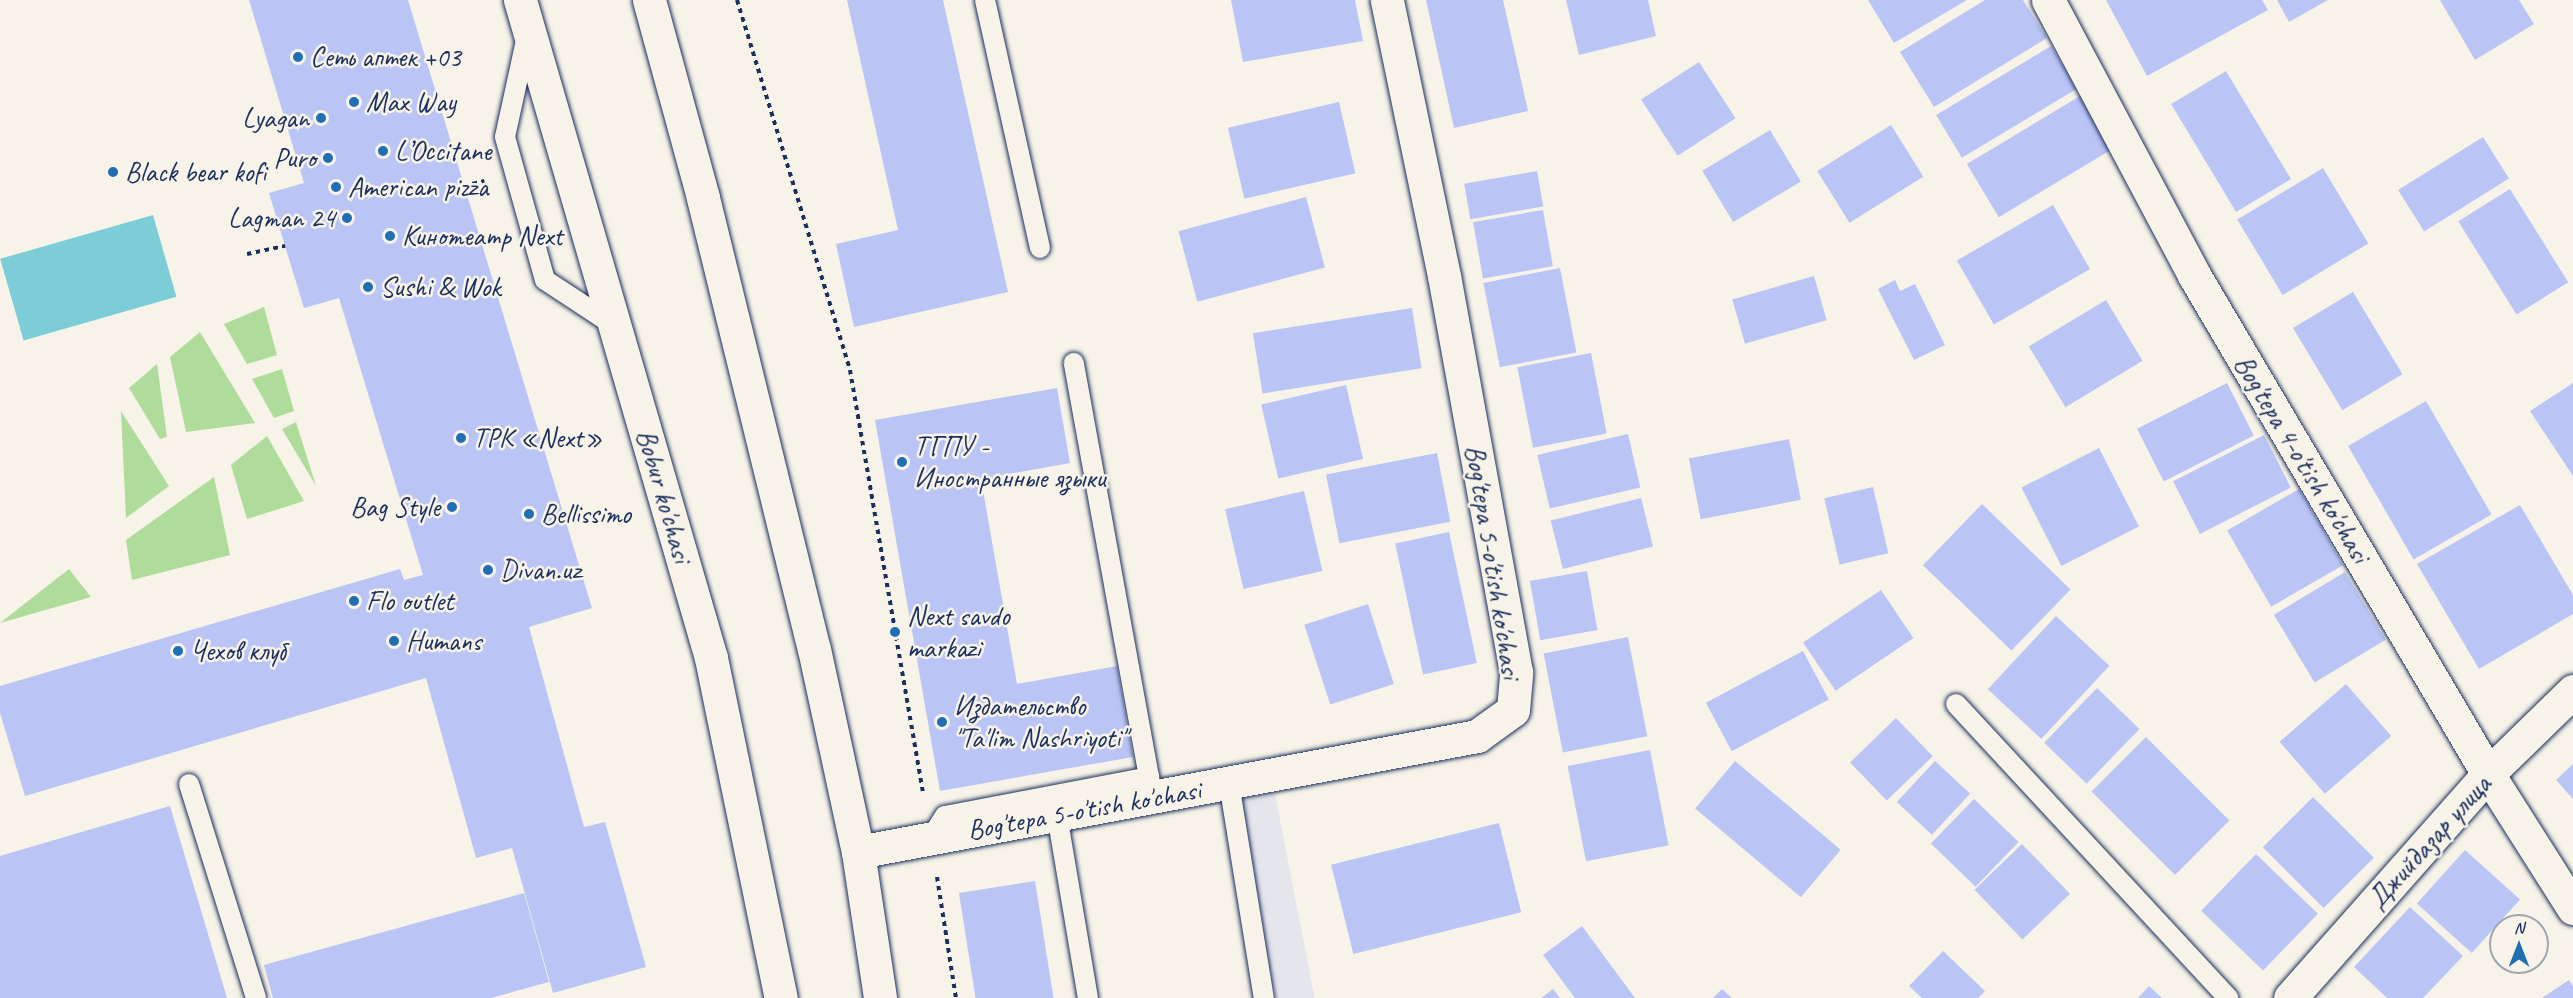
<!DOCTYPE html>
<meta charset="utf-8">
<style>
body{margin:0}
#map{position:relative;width:2573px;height:998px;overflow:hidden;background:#f7f3e8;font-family:Caveat,sans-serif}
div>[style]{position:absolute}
.built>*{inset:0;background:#e5e5ec;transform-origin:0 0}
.green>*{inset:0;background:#afdc9b}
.water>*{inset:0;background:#7dcdd8;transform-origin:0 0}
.building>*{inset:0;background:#bac5f6;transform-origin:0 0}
.path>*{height:4px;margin-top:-2px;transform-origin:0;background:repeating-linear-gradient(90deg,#1b2f5e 0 4.5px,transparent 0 9px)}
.roads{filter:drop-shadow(0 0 2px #1b2f5e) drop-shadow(0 0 2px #1b2f5e)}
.service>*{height:20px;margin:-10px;padding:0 10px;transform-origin:10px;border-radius:10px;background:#f7f3e8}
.minor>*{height:33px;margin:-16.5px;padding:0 16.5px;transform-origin:16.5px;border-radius:16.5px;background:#f7f3e8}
.primary>*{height:33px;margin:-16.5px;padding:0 16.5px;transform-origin:16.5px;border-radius:16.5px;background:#f7f3e8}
.dots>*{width:16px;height:16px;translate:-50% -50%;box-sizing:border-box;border:3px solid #f7f3e8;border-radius:50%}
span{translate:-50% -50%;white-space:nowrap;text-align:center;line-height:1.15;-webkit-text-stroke:5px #f7f3e8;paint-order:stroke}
.poi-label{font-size:28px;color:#1b2f5e}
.left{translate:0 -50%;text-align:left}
.right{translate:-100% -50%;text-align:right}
.street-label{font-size:28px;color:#1b2f5e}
.north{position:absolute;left:2489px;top:914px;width:60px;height:60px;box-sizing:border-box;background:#f7f3e8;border:2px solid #9fa5b1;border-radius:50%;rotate:0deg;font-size:16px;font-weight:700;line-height:24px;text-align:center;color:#1b2f5e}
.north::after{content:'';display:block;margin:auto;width:21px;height:27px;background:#1f6fb2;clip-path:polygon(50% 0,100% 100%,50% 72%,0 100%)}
</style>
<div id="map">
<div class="built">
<i style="left:1275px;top:794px;width:208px;height:38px;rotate:79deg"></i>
</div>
<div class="green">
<i style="clip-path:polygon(264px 307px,277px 355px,247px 364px,224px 324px)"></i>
<i style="clip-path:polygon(200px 332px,255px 423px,186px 432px,170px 357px)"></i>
<i style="clip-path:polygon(157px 364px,167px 437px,160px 439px,129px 388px)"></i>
<i style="clip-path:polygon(282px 369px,294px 411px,274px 418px,252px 379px)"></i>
<i style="clip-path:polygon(121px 411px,169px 486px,126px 518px)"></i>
<i style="clip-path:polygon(296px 422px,316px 486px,282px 429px)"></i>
<i style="clip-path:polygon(267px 436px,304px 501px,247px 519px,231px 465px)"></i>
<i style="clip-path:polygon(214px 477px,230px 555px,132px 580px,126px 540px)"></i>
<i style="clip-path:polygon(69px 569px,91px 597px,0 623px)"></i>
</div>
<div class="water">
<i style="left:153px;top:215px;width:85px;height:159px;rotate:74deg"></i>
</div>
<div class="building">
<i style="clip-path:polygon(249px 0,408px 0,592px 608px,529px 627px,584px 827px,605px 822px,646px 967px,553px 993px,512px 848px,476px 858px,426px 678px,25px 796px,0 713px,0 686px,400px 569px,404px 580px,423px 575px,339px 298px,304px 308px,285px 246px,269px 193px,304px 183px)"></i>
<i style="clip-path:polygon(847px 0,943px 0,1008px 292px,854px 327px,836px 244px,898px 230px)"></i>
<i style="clip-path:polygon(1231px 0,1355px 0,1363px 41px,1243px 62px)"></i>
<i style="clip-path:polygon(1426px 0,1503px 0,1528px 111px,1454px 128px)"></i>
<i style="clip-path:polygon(1566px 0,1648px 0,1656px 36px,1579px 55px)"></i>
<i style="clip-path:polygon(1868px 0,1967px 0,1894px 43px)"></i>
<i style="clip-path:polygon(1985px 0,2023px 0,2047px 38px,1934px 107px,1900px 52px)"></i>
<i style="clip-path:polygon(2106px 0,2262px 0,2268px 10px,2147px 76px)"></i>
<i style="clip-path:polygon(2277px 0,2328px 0,2289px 22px)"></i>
<i style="clip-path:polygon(2440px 0,2519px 0,2534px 24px,2475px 60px)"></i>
<i style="left:2051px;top:46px;width:50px;height:134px;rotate:59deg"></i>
<i style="left:1699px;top:62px;width:67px;height:69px;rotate:57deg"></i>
<i style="left:2226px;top:71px;width:126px;height:64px;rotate:59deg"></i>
<i style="left:2080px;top:96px;width:62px;height:132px;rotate:59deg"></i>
<i style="left:1339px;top:102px;width:73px;height:114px;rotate:77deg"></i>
<i style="left:1891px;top:125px;width:61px;height:87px;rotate:58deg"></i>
<i style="left:1770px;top:130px;width:60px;height:79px;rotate:59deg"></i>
<i style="left:2483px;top:137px;width:49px;height:100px;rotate:58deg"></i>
<i style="left:2323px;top:168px;width:88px;height:100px;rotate:59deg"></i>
<i style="left:1537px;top:171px;width:36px;height:74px;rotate:80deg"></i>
<i style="left:2510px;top:189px;width:110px;height:61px;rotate:58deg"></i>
<i style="left:1306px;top:197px;width:73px;height:132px;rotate:75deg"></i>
<i style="left:2053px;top:205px;width:74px;height:111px;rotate:60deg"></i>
<i style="left:1543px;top:210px;width:57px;height:71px;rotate:80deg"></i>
<i style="left:1560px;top:268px;width:86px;height:78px;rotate:79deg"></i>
<i style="left:1814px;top:276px;width:46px;height:85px;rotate:74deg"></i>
<i style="clip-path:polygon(1895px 280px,1900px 291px,1915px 284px,1945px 345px,1914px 360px,1878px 289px)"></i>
<i style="left:2353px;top:292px;width:96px;height:70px;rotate:59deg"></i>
<i style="left:2106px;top:300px;width:71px;height:90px;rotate:59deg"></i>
<i style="left:1412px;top:308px;width:61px;height:161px;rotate:81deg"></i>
<i style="left:1591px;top:353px;width:82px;height:75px;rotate:79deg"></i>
<i style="left:2227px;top:383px;width:59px;height:101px;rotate:63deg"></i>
<i style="clip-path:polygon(2573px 383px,2573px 476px,2530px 411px)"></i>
<i style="left:1346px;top:385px;width:76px;height:87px;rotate:77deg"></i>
<i style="clip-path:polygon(1057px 388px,1070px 463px,981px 479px,1017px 684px,1117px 666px,1133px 757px,940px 791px,875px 420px)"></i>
<i style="left:2426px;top:401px;width:131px;height:90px;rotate:60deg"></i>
<i style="left:1628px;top:434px;width:55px;height:93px;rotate:77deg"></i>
<i style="left:2264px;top:435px;width:59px;height:102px;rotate:63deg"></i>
<i style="left:1789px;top:439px;width:62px;height:102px;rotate:79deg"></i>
<i style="left:2099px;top:448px;width:88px;height:87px;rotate:63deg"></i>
<i style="left:1437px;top:453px;width:70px;height:113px;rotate:79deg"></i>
<i style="left:1873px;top:487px;width:68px;height:50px;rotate:77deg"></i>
<i style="left:2299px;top:489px;width:88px;height:83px;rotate:60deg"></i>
<i style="left:1304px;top:491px;width:82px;height:81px;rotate:77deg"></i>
<i style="left:1641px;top:498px;width:50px;height:93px;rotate:76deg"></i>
<i style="left:1982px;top:504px;width:123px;height:85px;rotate:44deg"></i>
<i style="clip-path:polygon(2520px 505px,2573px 595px,2573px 614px,2479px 669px,2417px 564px)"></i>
<i style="left:1449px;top:532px;width:134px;height:55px;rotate:78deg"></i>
<i style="left:1587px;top:571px;width:60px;height:58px;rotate:80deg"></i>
<i style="left:2345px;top:572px;width:79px;height:83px;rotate:59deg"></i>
<i style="left:1881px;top:590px;width:58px;height:94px;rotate:56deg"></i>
<i style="left:1368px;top:604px;width:84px;height:67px;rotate:72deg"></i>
<i style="left:2056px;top:616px;width:73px;height:100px;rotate:43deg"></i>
<i style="left:1628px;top:637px;width:101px;height:86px;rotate:79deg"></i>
<i style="left:1803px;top:651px;width:55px;height:110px;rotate:62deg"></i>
<i style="left:2346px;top:684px;width:69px;height:88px;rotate:49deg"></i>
<i style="left:2097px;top:688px;width:59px;height:76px;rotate:44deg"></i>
<i style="left:1896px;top:718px;width:53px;height:64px;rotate:46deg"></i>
<i style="left:2146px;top:737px;width:118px;height:77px;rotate:45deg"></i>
<i style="left:1650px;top:750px;width:97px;height:84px;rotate:79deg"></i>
<i style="left:1735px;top:761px;width:138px;height:62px;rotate:40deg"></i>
<i style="left:1935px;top:761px;width:48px;height:56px;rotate:43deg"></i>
<i style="clip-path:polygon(2573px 764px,2573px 799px,2556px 780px)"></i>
<i style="left:2313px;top:797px;width:86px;height:71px;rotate:45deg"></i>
<i style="left:1974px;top:799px;width:62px;height:62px;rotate:44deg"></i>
<i style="clip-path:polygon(170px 806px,227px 998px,0 998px,0 856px)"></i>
<i style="left:1499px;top:823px;width:92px;height:173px;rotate:76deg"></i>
<i style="left:2022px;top:844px;width:69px;height:66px;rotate:46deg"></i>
<i style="left:2465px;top:850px;width:74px;height:72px;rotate:42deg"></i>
<i style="left:2256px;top:854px;width:86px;height:79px;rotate:44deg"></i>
<i style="left:1035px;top:881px;width:119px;height:77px;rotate:81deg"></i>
<i style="clip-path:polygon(524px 893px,549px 982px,491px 998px,273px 998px,264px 965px)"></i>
<i style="clip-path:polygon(2410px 907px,2463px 956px,2423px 998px,2387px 998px,2354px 967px)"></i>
<i style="clip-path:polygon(1582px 926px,1635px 998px,1575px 998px,1543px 955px)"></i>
<i style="clip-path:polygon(1943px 951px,1985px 991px,1978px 998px,1922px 998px,1909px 986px)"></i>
<i style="clip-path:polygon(2569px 980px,2573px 986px,2573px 998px,2542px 998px)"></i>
<i style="clip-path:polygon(2149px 986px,2162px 998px,2138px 998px)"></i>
<i style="clip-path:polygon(1553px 989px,1560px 998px,1541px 998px)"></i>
<i style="clip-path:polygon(1722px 989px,1732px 998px,1713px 998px)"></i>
</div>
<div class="path">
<i style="left:737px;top:0;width:387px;rotate:73deg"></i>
<i style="left:850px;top:370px;width:429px;rotate:80.2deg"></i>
<i style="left:464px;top:186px;width:21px;rotate:-14deg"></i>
<i style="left:247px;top:254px;width:39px;rotate:-12deg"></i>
<i style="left:937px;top:877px;width:122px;rotate:81.1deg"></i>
</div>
<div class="roads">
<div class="service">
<i style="left:985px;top:0;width:254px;rotate:77.5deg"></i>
<i style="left:527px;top:36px;width:103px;rotate:102.3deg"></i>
<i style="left:505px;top:137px;width:148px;rotate:74.4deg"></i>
<i style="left:545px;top:280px;width:84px;rotate:33.3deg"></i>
<i style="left:1956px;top:704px;width:401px;rotate:47.2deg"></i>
<i style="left:1229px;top:783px;width:218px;rotate:80.8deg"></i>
<i style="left:189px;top:784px;width:224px;rotate:72.6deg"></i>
<i style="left:1057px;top:815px;width:186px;rotate:80.4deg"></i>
<i style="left:931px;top:838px;width:26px;rotate:-58deg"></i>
<i style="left:945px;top:816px;width:208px;rotate:-10.8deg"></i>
<i style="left:1149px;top:777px;width:421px;rotate:-100.3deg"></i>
</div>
<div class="minor">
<i style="left:2048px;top:0;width:311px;rotate:62deg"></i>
<i style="left:2194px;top:275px;width:579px;rotate:59.49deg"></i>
<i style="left:2488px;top:774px;width:159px;rotate:57.6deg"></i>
<i style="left:858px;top:852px;width:630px;rotate:-10.61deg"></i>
<i style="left:1477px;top:736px;width:44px;rotate:-35.8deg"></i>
<i style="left:1513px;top:710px;width:38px;rotate:-85deg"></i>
<i style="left:1516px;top:672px;width:402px;rotate:-100.3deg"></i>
<i style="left:1444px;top:276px;width:282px;rotate:-101.7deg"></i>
<i style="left:2290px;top:998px;width:299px;rotate:-48.5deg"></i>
<i style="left:2488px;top:774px;width:119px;rotate:-44.3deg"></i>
</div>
<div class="primary">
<i style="left:520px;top:0;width:685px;rotate:73.81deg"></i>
<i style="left:711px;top:658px;width:347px;rotate:78.4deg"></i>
<i style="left:649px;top:0;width:205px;rotate:74.7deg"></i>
<i style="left:703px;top:198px;width:464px;rotate:76.2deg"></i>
<i style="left:814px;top:649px;width:208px;rotate:77.8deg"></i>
<i style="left:858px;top:852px;width:148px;rotate:81.4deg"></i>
</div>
</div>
<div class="dots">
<i style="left:298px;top:57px;background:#1f6fb2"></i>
<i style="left:354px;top:102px;background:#1f6fb2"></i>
<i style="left:321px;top:118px;background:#1f6fb2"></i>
<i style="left:383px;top:151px;background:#1f6fb2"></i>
<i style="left:328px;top:158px;background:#1f6fb2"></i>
<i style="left:113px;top:172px;background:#1f6fb2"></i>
<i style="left:336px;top:187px;background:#1f6fb2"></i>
<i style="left:347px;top:218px;background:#1f6fb2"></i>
<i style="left:390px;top:236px;background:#1f6fb2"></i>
<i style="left:368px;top:287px;background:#1f6fb2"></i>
<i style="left:461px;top:438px;background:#1f6fb2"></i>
<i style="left:902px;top:462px;background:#1f6fb2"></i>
<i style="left:452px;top:507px;background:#1f6fb2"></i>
<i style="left:529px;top:514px;background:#1f6fb2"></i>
<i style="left:488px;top:570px;background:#1f6fb2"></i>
<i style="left:354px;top:601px;background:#1f6fb2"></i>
<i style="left:895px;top:632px;background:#1f6fb2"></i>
<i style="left:394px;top:641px;background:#1f6fb2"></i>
<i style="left:178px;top:651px;background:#1f6fb2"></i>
<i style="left:942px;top:722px;background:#1f6fb2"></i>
</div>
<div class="poi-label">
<span class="left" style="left:310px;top:57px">Сеть аптек +03</span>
<span class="left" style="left:366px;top:102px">Max Way</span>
<span class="right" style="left:309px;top:118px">Lyagan</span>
<span class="left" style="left:395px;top:151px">L’Occitane</span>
<span class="right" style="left:316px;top:158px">Puro</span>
<span class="left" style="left:125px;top:172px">Black bear kofi</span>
<span class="left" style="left:348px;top:187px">American pizza</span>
<span class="right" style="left:335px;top:218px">Lagman 24</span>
<span class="left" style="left:402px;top:236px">Кинотеатр Next</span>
<span class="left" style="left:380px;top:287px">Sushi &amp; Wok</span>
<span class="left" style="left:473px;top:438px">ТРК «Next»</span>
<span class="left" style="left:914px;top:462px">ТГПУ -<br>Иностранные языки</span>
<span class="right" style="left:440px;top:507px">Bag Style</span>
<span class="left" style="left:541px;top:514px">Bellissimo</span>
<span class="left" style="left:500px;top:570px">Divan.uz</span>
<span class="left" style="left:366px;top:601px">Flo outlet</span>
<span class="left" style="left:907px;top:632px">Next savdo<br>markazi</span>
<span class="left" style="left:406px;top:641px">Humans</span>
<span class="left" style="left:190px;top:651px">Чехов клуб</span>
<span class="left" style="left:954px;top:722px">Издательство<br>"Ta'lim Nashriyoti"</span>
</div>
<div class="street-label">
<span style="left:2302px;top:459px;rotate:59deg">Bog'tepa 4-o'tish ko'chasi</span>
<span style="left:664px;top:496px;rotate:74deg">Bobur ko'chasi</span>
<span style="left:1493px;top:562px;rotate:81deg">Bog'tepa 5-o'tish ko'chasi</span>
<span style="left:1084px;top:810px;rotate:-10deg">Bog'tepa 5-o'tish ko'chasi</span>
<span style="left:2429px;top:842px;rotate:-48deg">Джийдазар улица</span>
</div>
<div class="north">N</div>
</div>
